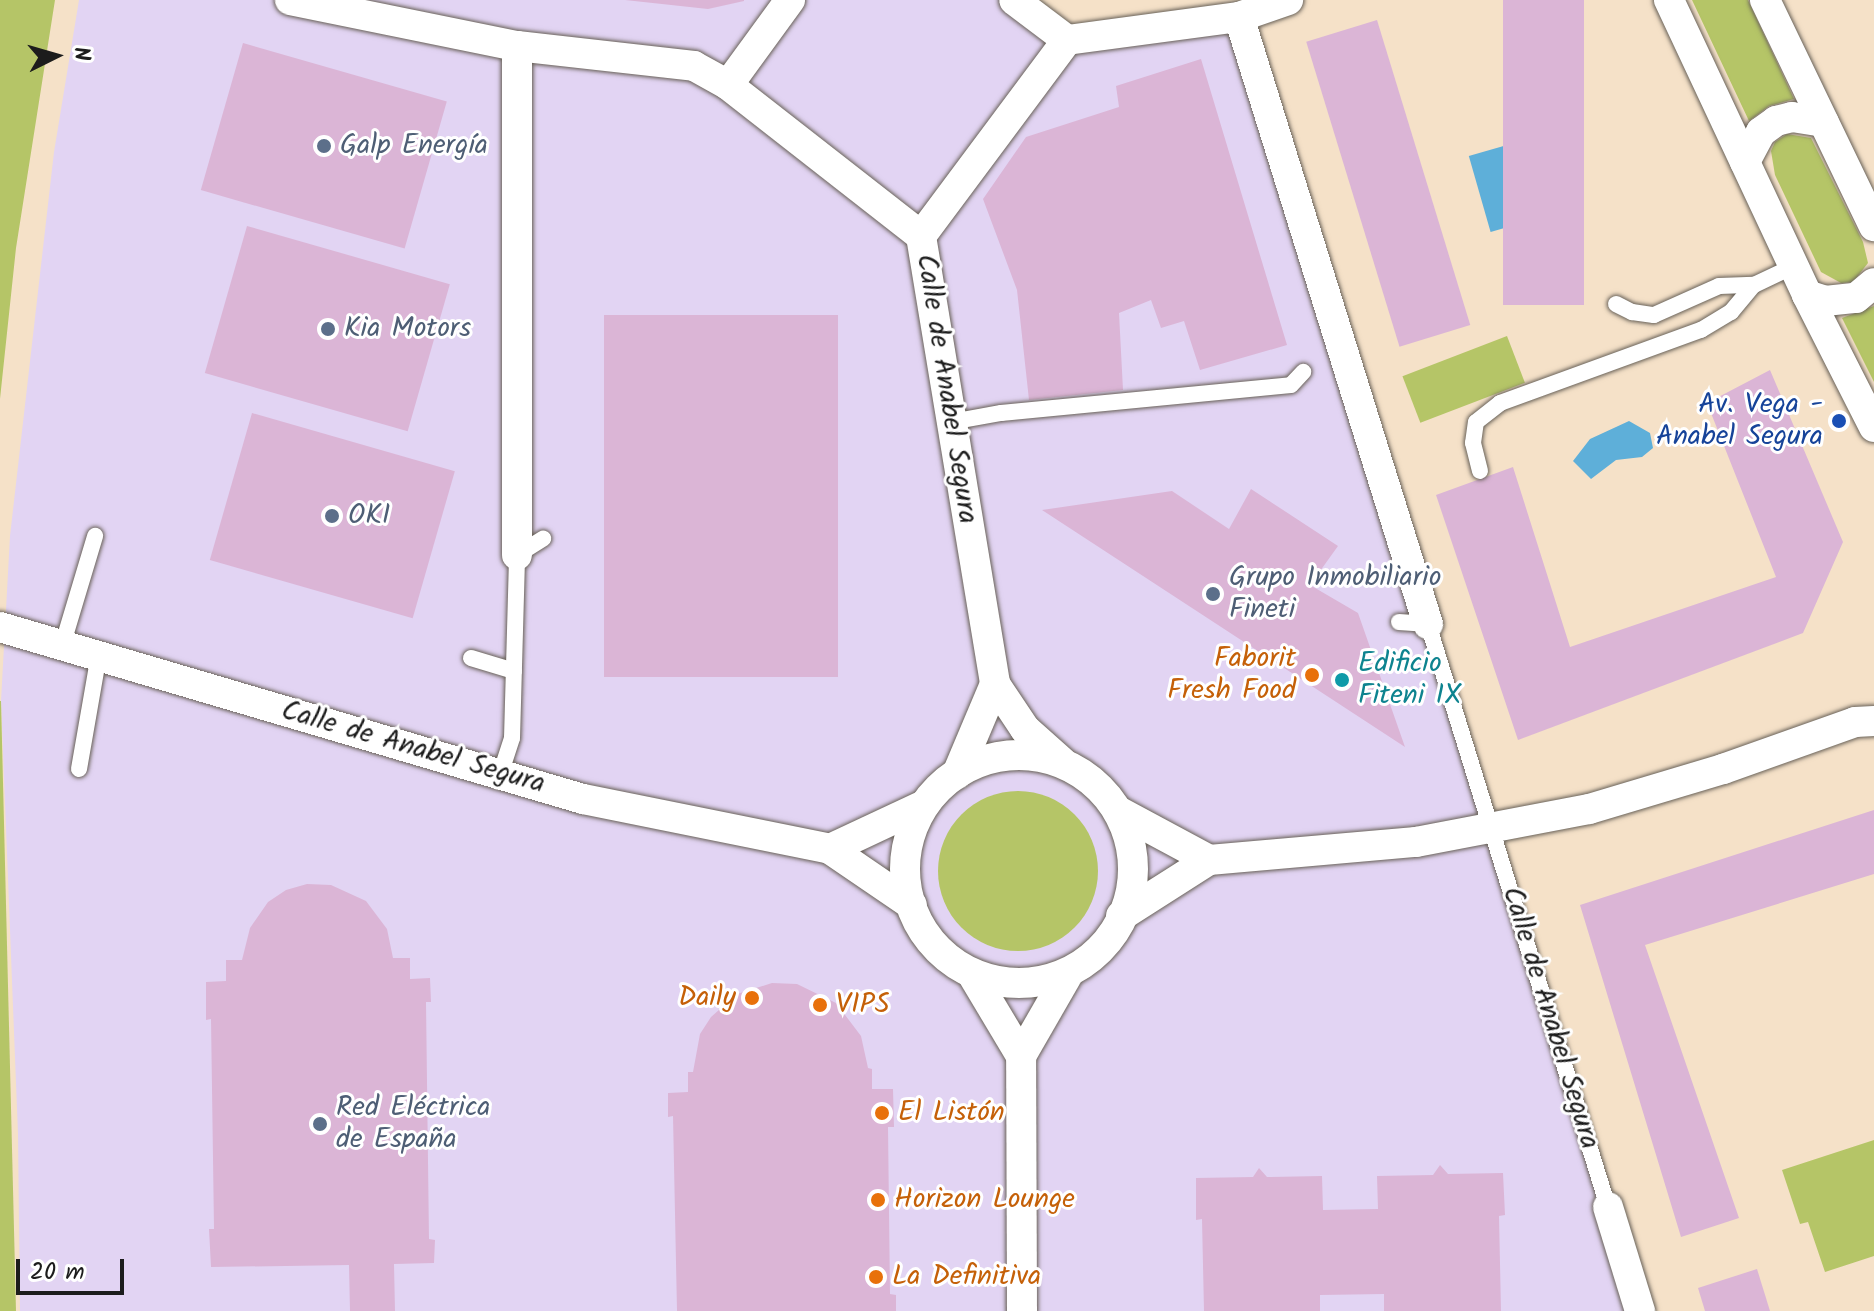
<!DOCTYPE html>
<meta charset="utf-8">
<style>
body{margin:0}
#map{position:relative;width:1874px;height:1311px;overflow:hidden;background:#f5e1c8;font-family:Kalam,sans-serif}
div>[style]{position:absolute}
.built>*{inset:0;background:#e2d4f3}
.green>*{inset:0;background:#b5c567;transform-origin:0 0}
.round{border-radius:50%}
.water>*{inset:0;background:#5eafd9;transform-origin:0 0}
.building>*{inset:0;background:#dbb5d6;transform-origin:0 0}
.roads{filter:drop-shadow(0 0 2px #686158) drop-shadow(0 0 2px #686158)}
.lane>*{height:16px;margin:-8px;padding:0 8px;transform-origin:8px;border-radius:8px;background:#fff}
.street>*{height:30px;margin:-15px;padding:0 15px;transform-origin:15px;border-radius:15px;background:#fff}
.street>.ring{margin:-15px;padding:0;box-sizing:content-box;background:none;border:30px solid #fff;border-radius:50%}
.dots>*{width:22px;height:22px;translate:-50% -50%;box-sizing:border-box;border:4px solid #fff;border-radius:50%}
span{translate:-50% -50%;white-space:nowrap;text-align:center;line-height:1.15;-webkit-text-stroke:6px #fff;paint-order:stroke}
.service-label{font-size:28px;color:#4e5e75}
.left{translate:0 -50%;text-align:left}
.street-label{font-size:28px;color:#1c1c1c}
.transit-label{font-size:28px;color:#164399}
.right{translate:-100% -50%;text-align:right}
.food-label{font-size:28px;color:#c56008}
.culture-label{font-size:28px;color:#0d838f}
.north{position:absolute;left:16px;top:16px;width:80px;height:80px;-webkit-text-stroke:6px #fff;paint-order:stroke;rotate:85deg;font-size:22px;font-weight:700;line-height:32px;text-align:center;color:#1c1c1c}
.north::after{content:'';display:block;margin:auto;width:28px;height:36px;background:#1c1c1c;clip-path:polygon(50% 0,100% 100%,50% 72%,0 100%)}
.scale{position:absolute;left:16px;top:1259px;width:108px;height:36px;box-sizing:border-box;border:4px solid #1c1c1c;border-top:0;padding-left:10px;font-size:24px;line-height:28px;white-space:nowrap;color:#1c1c1c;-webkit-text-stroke:6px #fff;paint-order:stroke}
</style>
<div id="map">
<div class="built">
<i style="clip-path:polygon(79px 0,1014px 0,1067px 40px,1239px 17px,1640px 1311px,20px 1311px,18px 1134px,1px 701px,10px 536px,54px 152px)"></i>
</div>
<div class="green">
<i style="clip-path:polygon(0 0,55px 0,16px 248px,0 399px)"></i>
<i style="clip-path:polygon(1692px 0,1748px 0,1794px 99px,1769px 106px,1749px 121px)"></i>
<i style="clip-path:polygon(1787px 134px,1811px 138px,1863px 242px,1868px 263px,1853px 282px,1841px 283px,1821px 272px,1775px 175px,1771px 151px,1775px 142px)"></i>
<i style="clip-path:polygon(1874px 306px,1874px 382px,1842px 318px)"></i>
<i style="left:1507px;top:336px;width:50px;height:112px;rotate:69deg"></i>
<i style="clip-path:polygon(0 701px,1px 701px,16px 1311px,0 1311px)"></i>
<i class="round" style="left:938px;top:791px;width:160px;height:160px"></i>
<i style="clip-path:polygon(1874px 1140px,1874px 1256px,1825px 1272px,1808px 1222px,1800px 1224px,1782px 1170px)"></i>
</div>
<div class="water">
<i style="left:1514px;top:143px;width:79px;height:47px;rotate:74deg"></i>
<i style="clip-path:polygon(1629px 421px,1650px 433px,1653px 448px,1642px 457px,1616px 460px,1591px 479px,1573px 461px,1590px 439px)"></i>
</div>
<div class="building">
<i style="clip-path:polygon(625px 0,744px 0,744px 1px,708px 9px)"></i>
<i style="left:1503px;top:0;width:81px;height:305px"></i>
<i style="left:1377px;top:20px;width:319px;height:74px;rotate:73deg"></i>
<i style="left:243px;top:43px;width:212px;height:153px;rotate:16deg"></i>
<i style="clip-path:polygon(1201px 59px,1287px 345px,1200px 370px,1184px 321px,1161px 328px,1151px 300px,1119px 313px,1123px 390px,1029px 400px,1017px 290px,983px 199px,1026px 137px,1119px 107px,1116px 86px)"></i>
<i style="left:247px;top:226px;width:211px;height:153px;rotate:16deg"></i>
<i style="left:604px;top:315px;width:234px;height:362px"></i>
<i style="clip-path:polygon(1770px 370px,1843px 542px,1803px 633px,1518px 740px,1436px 495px,1513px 467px,1570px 647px,1776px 577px,1707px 403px)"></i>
<i style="left:252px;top:413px;width:211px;height:153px;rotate:16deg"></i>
<i style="clip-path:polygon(1251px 489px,1338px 546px,1310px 585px,1358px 613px,1405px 747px,1042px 510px,1172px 491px,1229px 529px)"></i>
<i style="clip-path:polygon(1874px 810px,1874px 874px,1645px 945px,1739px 1218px,1681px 1237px,1580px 905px)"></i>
<i style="clip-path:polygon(307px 884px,331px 885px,366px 901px,387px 929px,393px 958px,410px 958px,410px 979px,430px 978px,431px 1002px,426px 1002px,429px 1239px,435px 1240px,434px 1263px,394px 1264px,395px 1311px,350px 1311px,349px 1265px,211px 1267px,209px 1229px,214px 1229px,211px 1019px,206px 1020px,206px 982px,226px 981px,226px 960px,242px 960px,250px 928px,268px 902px,286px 890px)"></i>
<i style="clip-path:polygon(772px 983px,797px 984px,836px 1003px,861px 1036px,868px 1068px,872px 1069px,872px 1089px,893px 1089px,894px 1127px,888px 1127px,890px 1294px,896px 1295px,896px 1311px,677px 1311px,673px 1116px,668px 1117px,668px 1093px,688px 1092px,688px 1072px,693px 1072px,700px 1034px,711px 1017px,737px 994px)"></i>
<i style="clip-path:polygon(1440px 1165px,1448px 1174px,1503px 1173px,1505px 1215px,1499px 1216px,1501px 1311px,1384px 1311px,1384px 1294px,1320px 1295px,1320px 1311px,1204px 1311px,1202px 1219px,1196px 1220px,1196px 1178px,1253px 1177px,1259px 1168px,1267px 1177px,1322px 1176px,1323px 1210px,1378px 1209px,1377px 1176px,1433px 1175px)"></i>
<i style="clip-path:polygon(1757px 1269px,1770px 1311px,1705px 1311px,1698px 1288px)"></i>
</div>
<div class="roads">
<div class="lane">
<i style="left:1616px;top:304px;width:18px;rotate:27deg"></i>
<i style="left:1632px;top:312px;width:22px;rotate:8deg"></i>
<i style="left:1654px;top:315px;width:71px;rotate:-24deg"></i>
<i style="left:1719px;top:286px;width:35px;rotate:-2deg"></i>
<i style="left:951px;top:422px;width:51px;rotate:-10.2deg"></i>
<i style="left:1001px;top:413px;width:291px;rotate:-5.5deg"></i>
<i style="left:1291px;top:385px;width:18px;rotate:-47deg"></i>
<i style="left:1480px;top:471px;width:29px;rotate:-104deg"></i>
<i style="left:1473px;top:443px;width:21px;rotate:-82deg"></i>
<i style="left:1476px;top:422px;width:31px;rotate:-38deg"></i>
<i style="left:1500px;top:403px;width:214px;rotate:-20deg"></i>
<i style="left:1701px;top:330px;width:35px;rotate:-31deg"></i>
<i style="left:1731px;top:312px;width:35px;rotate:-50deg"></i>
<i style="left:1754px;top:285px;width:44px;rotate:-25.4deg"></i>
<i style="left:1399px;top:622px;width:29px;rotate:4deg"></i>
<i style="left:1428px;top:624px;width:610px;rotate:72.84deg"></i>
<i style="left:63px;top:643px;width:112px;rotate:-73.3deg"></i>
<i style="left:471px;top:658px;width:45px;rotate:16.8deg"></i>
<i style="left:79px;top:769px;width:117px;rotate:-80.1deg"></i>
<i style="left:500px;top:775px;width:39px;rotate:-72deg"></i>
<i style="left:512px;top:738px;width:183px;rotate:-88.4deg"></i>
<i style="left:517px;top:555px;width:31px;rotate:-32deg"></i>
</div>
<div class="street">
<i style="left:290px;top:0;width:232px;rotate:11.5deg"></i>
<i style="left:517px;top:46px;width:178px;rotate:6.4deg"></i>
<i style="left:694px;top:66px;width:39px;rotate:29deg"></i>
<i style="left:790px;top:0;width:105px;rotate:126.1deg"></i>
<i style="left:728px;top:85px;width:245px;rotate:38deg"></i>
<i style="left:1669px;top:0;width:326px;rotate:64.9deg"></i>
<i style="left:1807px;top:295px;width:148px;rotate:63.1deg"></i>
<i style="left:1765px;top:0;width:251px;rotate:64.3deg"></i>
<i style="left:1239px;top:17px;width:636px;rotate:72.71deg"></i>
<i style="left:1067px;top:40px;width:174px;rotate:-7.6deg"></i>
<i style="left:1239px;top:17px;width:52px;rotate:-19.1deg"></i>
<i style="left:1745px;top:162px;width:34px;rotate:-62deg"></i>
<i style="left:1761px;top:132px;width:19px;rotate:-36deg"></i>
<i style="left:1776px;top:121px;width:16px;rotate:-14deg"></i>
<i style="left:1792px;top:117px;width:32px;rotate:9deg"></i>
<i style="left:921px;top:236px;width:454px;rotate:80.6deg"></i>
<i style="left:995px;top:684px;width:54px;rotate:56.3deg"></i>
<i style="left:1025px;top:729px;width:50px;rotate:41.7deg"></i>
<i style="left:921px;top:236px;width:244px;rotate:-53.3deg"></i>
<i style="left:1067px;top:40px;width:66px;rotate:-143deg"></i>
<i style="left:1807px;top:295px;width:19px;rotate:18deg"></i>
<i style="left:1825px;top:301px;width:31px;rotate:-6deg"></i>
<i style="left:1856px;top:298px;width:23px;rotate:-40deg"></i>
<i style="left:517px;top:555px;width:509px;rotate:-90deg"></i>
<i style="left:0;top:627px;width:608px;rotate:16.44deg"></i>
<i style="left:583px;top:799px;width:252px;rotate:11.4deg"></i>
<i style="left:830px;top:849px;width:99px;rotate:34.3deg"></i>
<i class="ring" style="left:905px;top:755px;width:198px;height:198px"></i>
<i style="left:957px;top:774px;width:98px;rotate:-67.1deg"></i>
<i style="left:1118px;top:811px;width:103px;rotate:28.3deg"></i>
<i style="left:830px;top:849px;width:104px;rotate:-25.1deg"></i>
<i style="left:1121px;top:916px;width:104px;rotate:-32.5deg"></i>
<i style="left:1209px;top:860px;width:208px;rotate:-5deg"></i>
<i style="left:1416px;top:842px;width:176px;rotate:-10.8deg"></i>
<i style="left:1589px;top:809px;width:140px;rotate:-16.6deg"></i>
<i style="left:1723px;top:769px;width:140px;rotate:-19.6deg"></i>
<i style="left:1855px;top:722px;width:19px;rotate:-3deg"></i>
<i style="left:972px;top:974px;width:96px;rotate:59.1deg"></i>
<i style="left:1608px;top:1207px;width:109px;rotate:72.9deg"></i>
<i style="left:1022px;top:1311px;width:255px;rotate:-90.2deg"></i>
<i style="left:1021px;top:1056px;width:92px;rotate:-60.1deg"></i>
</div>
</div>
<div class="dots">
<i style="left:324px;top:146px;background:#5c6f8a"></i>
<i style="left:328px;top:329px;background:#5c6f8a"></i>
<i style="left:1839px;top:421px;background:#1a4fb4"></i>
<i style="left:332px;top:516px;background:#5c6f8a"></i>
<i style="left:1213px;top:594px;background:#5c6f8a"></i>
<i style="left:1312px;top:675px;background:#e8710a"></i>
<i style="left:1342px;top:680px;background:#0f9aa8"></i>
<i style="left:752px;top:998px;background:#e8710a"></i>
<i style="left:820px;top:1005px;background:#e8710a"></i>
<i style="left:882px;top:1113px;background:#e8710a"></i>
<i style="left:320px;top:1124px;background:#5c6f8a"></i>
<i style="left:878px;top:1200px;background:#e8710a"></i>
<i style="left:876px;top:1277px;background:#e8710a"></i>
</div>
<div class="service-label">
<span class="left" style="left:340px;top:146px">Galp Energía</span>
<span class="left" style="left:344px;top:329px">Kia Motors</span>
<span class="left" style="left:348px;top:516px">OKI</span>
<span class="left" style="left:1229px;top:594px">Grupo Inmobiliario<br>Fineti</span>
<span class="left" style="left:336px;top:1124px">Red Eléctrica<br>de España</span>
</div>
<div class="street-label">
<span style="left:946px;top:389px;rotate:81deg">Calle de Anabel Segura</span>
<span style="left:413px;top:748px;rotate:16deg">Calle de Anabel Segura</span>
<span style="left:1550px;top:1018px;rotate:73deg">Calle de Anabel Segura</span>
</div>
<div class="transit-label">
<span class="right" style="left:1823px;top:421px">Av. Vega -<br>Anabel Segura</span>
</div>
<div class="food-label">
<span class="right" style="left:1296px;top:675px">Faborit<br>Fresh Food</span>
<span class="right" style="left:736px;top:998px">Daily</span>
<span class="left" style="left:836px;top:1005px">VIPS</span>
<span class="left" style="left:898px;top:1113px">El Listón</span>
<span class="left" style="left:894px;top:1200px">Horizon Lounge</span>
<span class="left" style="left:892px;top:1277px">La Definitiva</span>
</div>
<div class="culture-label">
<span class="left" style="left:1358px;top:680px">Edificio<br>Fiteni IX</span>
</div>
<div class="north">N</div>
<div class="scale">20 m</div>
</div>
